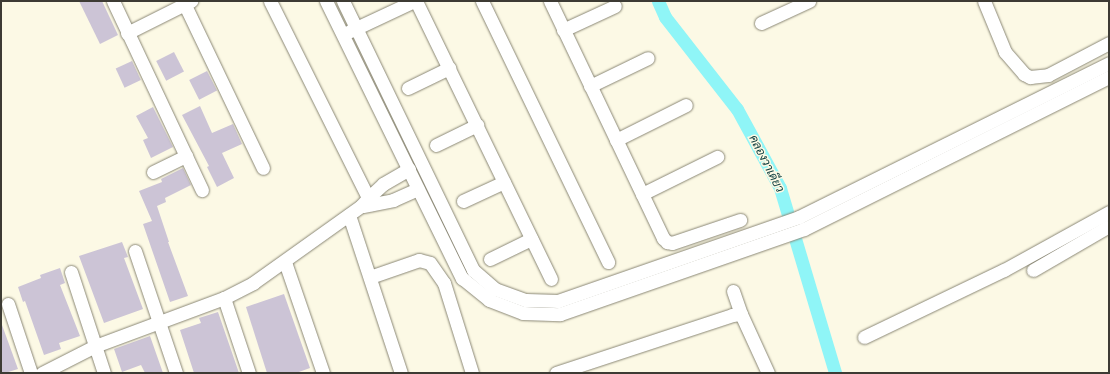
<!DOCTYPE html>
<meta charset="utf-8">
<style>
body{margin:0}
#map{position:relative;width:1110px;height:374px;overflow:hidden;background:#fcf9e5;font-family:Jost,Sarabun,sans-serif}
div>[style]{position:absolute}
.canal>*{height:13px;margin:-6.5px;padding:0 6.5px;transform-origin:6.5px;border-radius:6.5px;background:#8ff5f7}
.building>*{inset:0;background:#ccc4d6;transform-origin:0 0}
.roads{filter:drop-shadow(0 0 1px #8a8775) drop-shadow(0 0 1px #8a8775)}
.minor>*{height:13px;margin:-6.5px;padding:0 6.5px;transform-origin:6.5px;border-radius:6.5px;background:#fff}
span{translate:-50% -50%;white-space:nowrap;text-align:center;line-height:1.15;-webkit-text-stroke:3px #fcf9e5;paint-order:stroke}
.water-label{font-size:12px;color:#093b3d;font-style:italic}
.frame{position:absolute;inset:0;border:2px solid #3d3b34;pointer-events:none}
</style>
<div id="map">
<div class="canal">
<i style="left:658px;top:1px;width:17px;rotate:66deg"></i>
<i style="left:665px;top:17px;width:117px;rotate:52deg"></i>
<i style="left:737px;top:109px;width:90px;rotate:61.4deg"></i>
<i style="left:780px;top:188px;width:193px;rotate:73.4deg"></i>
</div>
<div class="building">
<i style="clip-path:polygon(79px 1px,102px 1px,118px 35px,100px 44px)"></i>
<i style="left:174px;top:52px;width:22px;height:20px;rotate:63deg"></i>
<i style="left:132px;top:61px;width:21px;height:18px;rotate:65deg"></i>
<i style="left:207px;top:71px;width:22px;height:20px;rotate:63deg"></i>
<i style="clip-path:polygon(200px 106px,212px 133px,233px 124px,242px 144px,222px 153px,234px 178px,217px 187px,207px 167px,209px 166px,182px 115px)"></i>
<i style="clip-path:polygon(153px 107px,173px 147px,151px 158px,143px 140px,148px 138px,136px 116px)"></i>
<i style="clip-path:polygon(183px 168px,191px 185px,165px 198px,166px 202px,157px 206px,169px 242px,168px 242px,188px 296px,170px 302px,143px 224px,152px 221px,139px 191px,162px 182px,161px 179px)"></i>
<i style="clip-path:polygon(122px 242px,128px 257px,124px 258px,143px 309px,104px 323px,79px 256px)"></i>
<i style="clip-path:polygon(60px 268px,65px 283px,60px 285px,80px 336px,59px 343px,61px 349px,44px 355px,25px 301px,23px 302px,18px 287px,41px 278px,40px 275px)"></i>
<i style="clip-path:polygon(284px 294px,310px 368px,296px 373px,267px 373px,246px 307px)"></i>
<i style="clip-path:polygon(218px 312px,239px 373px,194px 373px,180px 330px,201px 323px,199px 318px)"></i>
<i style="clip-path:polygon(1px 325px,2px 325px,18px 369px,5px 373px,1px 373px)"></i>
<i style="clip-path:polygon(150px 336px,163px 373px,145px 373px,141px 365px,122px 372px,114px 349px)"></i>
</div>
<div class="roads">
<div class="minor">
<i style="left:113px;top:1px;width:209px;rotate:64.8deg"></i>
<i style="left:183px;top:1px;width:185px;rotate:64.4deg"></i>
<i style="left:270px;top:1px;width:227px;rotate:63.5deg"></i>
<i style="left:326px;top:1px;width:309px;rotate:63.9deg"></i>
<i style="left:462px;top:278px;width:35px;rotate:39deg"></i>
<i style="left:489px;top:300px;width:36px;rotate:21deg"></i>
<i style="left:523px;top:313px;width:37px;rotate:2deg"></i>
<i style="left:560px;top:314px;width:258px;rotate:-19.2deg"></i>
<i style="left:804px;top:229px;width:341px;rotate:-26.5deg"></i>
<i style="left:343px;top:1px;width:299px;rotate:64.2deg"></i>
<i style="left:473px;top:270px;width:29px;rotate:41deg"></i>
<i style="left:495px;top:289px;width:33px;rotate:20deg"></i>
<i style="left:526px;top:300px;width:32px;rotate:2deg"></i>
<i style="left:558px;top:301px;width:255px;rotate:-19.2deg"></i>
<i style="left:799px;top:217px;width:346px;rotate:-26.4deg"></i>
<i style="left:416px;top:1px;width:309px;rotate:64.1deg"></i>
<i style="left:482px;top:1px;width:290px;rotate:64.2deg"></i>
<i style="left:550px;top:1px;width:263px;rotate:64.5deg"></i>
<i style="left:663px;top:238px;width:6px;rotate:45deg"></i>
<i style="left:667px;top:242px;width:5px;rotate:11deg"></i>
<i style="left:672px;top:243px;width:72px;rotate:-18.7deg"></i>
<i style="left:984px;top:1px;width:55px;rotate:67.6deg"></i>
<i style="left:1005px;top:52px;width:29px;rotate:49deg"></i>
<i style="left:1024px;top:74px;width:7px;rotate:27deg"></i>
<i style="left:1030px;top:77px;width:18px;rotate:-6deg"></i>
<i style="left:1048px;top:75px;width:69px;rotate:-27.7deg"></i>
<i style="left:761px;top:23px;width:53px;rotate:-24.6deg"></i>
<i style="left:563px;top:30px;width:57px;rotate:-24.8deg"></i>
<i style="left:350px;top:31px;width:71px;rotate:-25.1deg"></i>
<i style="left:127px;top:33px;width:72px;rotate:-26.6deg"></i>
<i style="left:590px;top:86px;width:64px;rotate:-25.8deg"></i>
<i style="left:408px;top:88px;width:46px;rotate:-26deg"></i>
<i style="left:616px;top:140px;width:78px;rotate:-26.6deg"></i>
<i style="left:436px;top:145px;width:46px;rotate:-26deg"></i>
<i style="left:153px;top:172px;width:37px;rotate:-26deg"></i>
<i style="left:642px;top:194px;width:84px;rotate:-26.3deg"></i>
<i style="left:463px;top:201px;width:45px;rotate:-24.9deg"></i>
<i style="left:363px;top:206px;width:31px;rotate:-11deg"></i>
<i style="left:393px;top:200px;width:27px;rotate:-24deg"></i>
<i style="left:349px;top:215px;width:166px;rotate:71.8deg"></i>
<i style="left:135px;top:251px;width:129px;rotate:71.4deg"></i>
<i style="left:490px;top:259px;width:46px;rotate:-26deg"></i>
<i style="left:285px;top:262px;width:117px;rotate:71.1deg"></i>
<i style="left:1033px;top:270px;width:88px;rotate:-30.1deg"></i>
<i style="left:71px;top:272px;width:106px;rotate:71.9deg"></i>
<i style="left:370px;top:277px;width:52px;rotate:-19.1deg"></i>
<i style="left:419px;top:260px;width:11px;rotate:15deg"></i>
<i style="left:430px;top:263px;width:24px;rotate:55deg"></i>
<i style="left:444px;top:283px;width:94px;rotate:72.7deg"></i>
<i style="left:733px;top:291px;width:24px;rotate:71deg"></i>
<i style="left:741px;top:314px;width:65px;rotate:65.4deg"></i>
<i style="left:224px;top:298px;width:79px;rotate:71.6deg"></i>
<i style="left:8px;top:304px;width:73px;rotate:71.6deg"></i>
<i style="left:864px;top:337px;width:155px;rotate:-25.6deg"></i>
<i style="left:1004px;top:270px;width:120px;rotate:-28.9deg"></i>
<i style="left:42px;top:373px;width:59px;rotate:-27deg"></i>
<i style="left:95px;top:346px;width:138px;rotate:-20.4deg"></i>
<i style="left:224px;top:298px;width:33px;rotate:-27deg"></i>
<i style="left:253px;top:283px;width:133px;rotate:-35.5deg"></i>
<i style="left:361px;top:206px;width:11px;rotate:-49deg"></i>
<i style="left:368px;top:198px;width:21px;rotate:-43deg"></i>
<i style="left:383px;top:184px;width:30px;rotate:-30deg"></i>
<i style="left:556px;top:373px;width:185px;rotate:-18.2deg"></i>
<i style="left:732px;top:315px;width:9px;rotate:-6deg"></i>
</div>
</div>
<div class="water-label">
<span style="left:766px;top:164px;rotate:63deg">คลองวาเดียว</span>
</div>
<div class="frame"></div>
</div>
